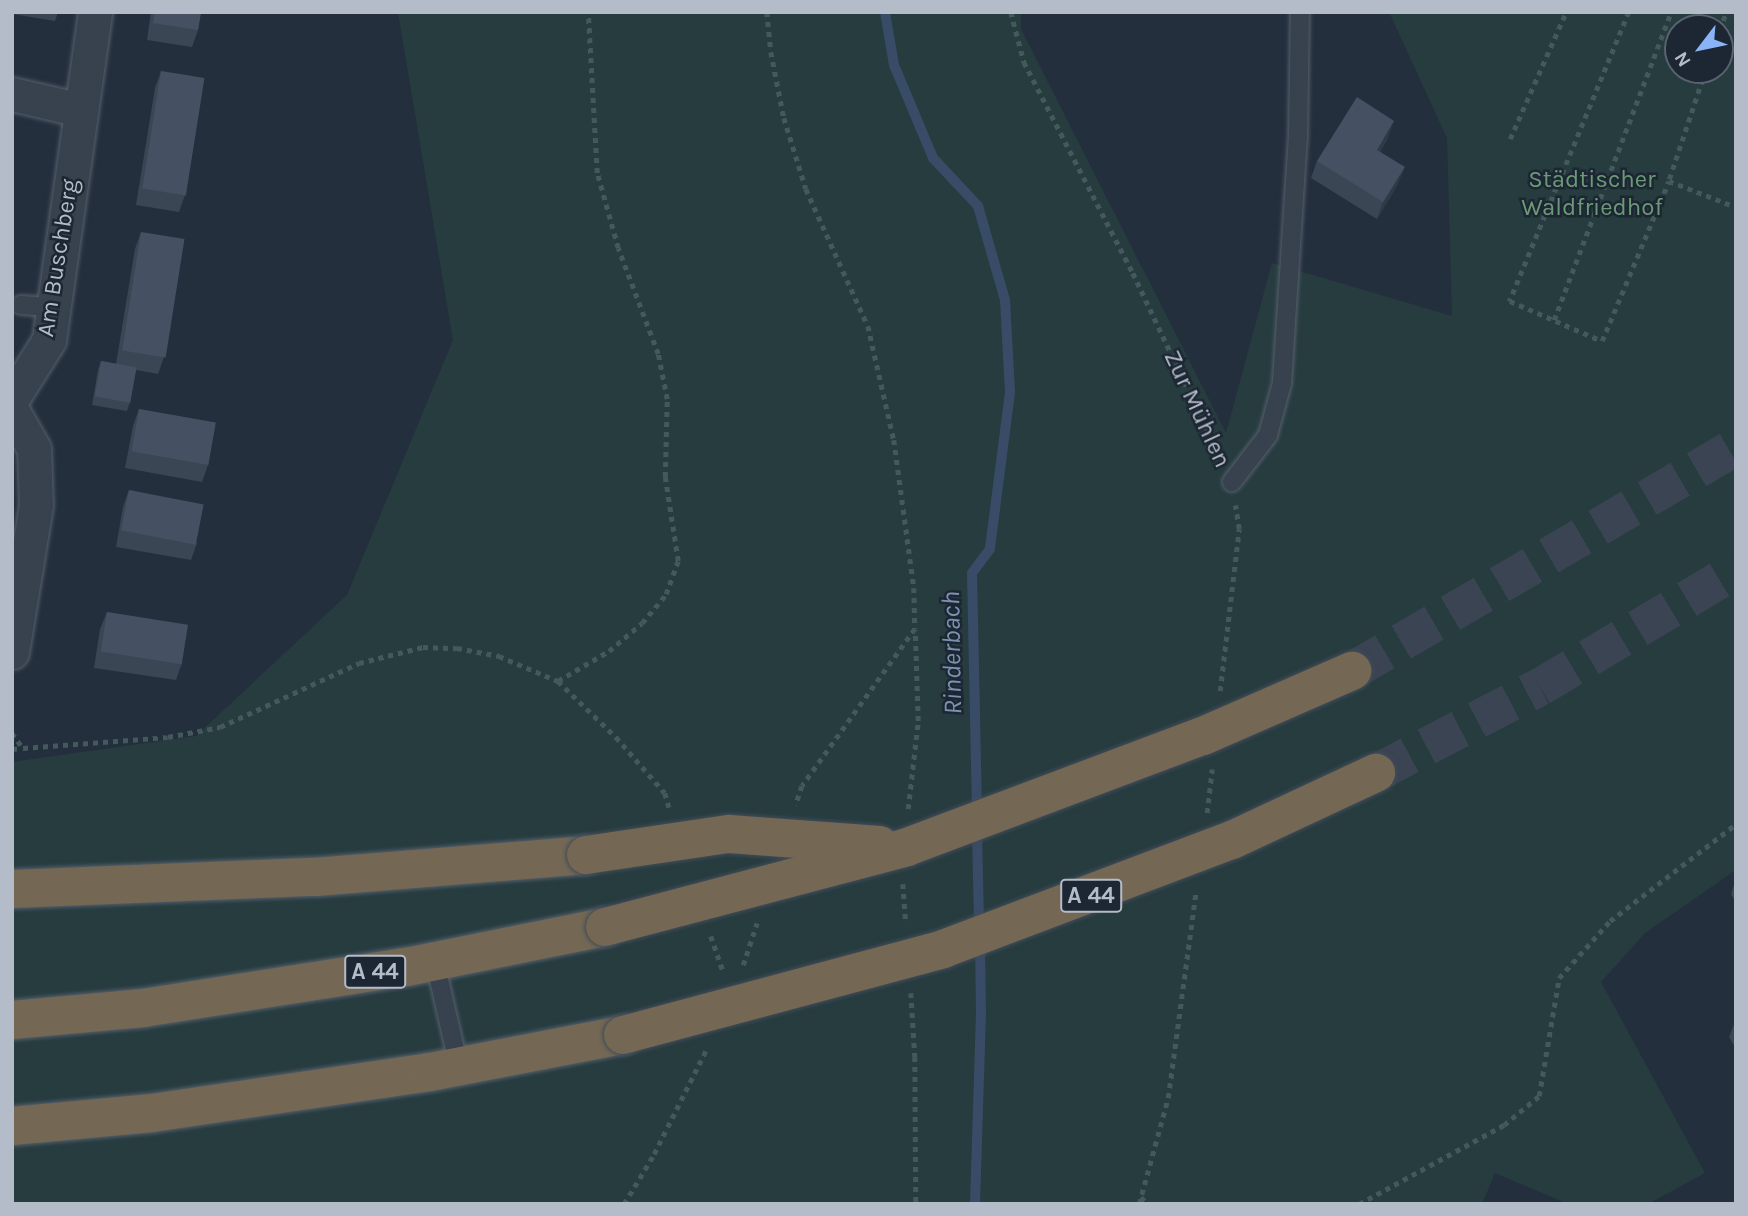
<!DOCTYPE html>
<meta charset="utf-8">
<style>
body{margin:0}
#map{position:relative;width:1748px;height:1216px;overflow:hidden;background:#242f3e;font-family:Karla,sans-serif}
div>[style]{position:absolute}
.green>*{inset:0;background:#263c3f}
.stream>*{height:10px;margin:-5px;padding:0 5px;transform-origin:5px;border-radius:5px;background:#394c67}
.motorway-tunnel>*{height:38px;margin-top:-19px;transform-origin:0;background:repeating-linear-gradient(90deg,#3a4453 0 38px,transparent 0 57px)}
.path>*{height:4.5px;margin-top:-2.25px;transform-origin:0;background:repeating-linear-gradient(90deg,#44595c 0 5px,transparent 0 10px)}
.roads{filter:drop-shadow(0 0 2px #565f6c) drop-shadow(0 0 2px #565f6c)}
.service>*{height:18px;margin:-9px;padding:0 9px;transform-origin:9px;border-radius:9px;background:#38414e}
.minor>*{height:33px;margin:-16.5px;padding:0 16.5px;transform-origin:16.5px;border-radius:16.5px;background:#38414e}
.motorway>*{height:38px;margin:-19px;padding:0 19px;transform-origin:19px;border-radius:19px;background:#746855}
.bridges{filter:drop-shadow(0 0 2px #434c59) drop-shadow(0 0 2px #434c59)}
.motorway-bridge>*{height:38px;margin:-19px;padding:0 19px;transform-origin:19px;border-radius:19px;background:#746855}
.wall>*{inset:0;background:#3b4654}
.shaded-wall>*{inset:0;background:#303945}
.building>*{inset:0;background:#455162;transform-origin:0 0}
span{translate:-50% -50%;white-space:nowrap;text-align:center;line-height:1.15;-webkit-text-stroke:5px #1d2633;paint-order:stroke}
.shield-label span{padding:2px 5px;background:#1d2633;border:2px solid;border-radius:5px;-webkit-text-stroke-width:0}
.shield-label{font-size:23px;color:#b4bcc9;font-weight:700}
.park-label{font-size:24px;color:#6b9a76}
.street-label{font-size:24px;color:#b4bcc9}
.water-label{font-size:26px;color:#7c92b1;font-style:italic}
.frame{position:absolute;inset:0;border:14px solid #b4bcc9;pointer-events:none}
.north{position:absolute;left:1664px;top:14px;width:70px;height:70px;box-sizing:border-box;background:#1d2633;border:2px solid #59626f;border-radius:50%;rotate:238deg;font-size:19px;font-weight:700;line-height:28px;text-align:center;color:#b4bcc9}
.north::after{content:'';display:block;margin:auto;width:24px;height:32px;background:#8ab4f8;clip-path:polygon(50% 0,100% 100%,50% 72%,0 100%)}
</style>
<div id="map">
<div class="green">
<i style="clip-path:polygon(evenodd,398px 12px,1021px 12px,1021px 29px,1226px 433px,1272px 263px,1452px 316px,1447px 138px,1389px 12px,1736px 12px,1736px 870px,1645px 933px,1601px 982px,1705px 1173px,1648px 1204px,1568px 1204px,1495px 1173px,1482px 1204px,12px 1204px,12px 762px,196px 736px,347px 595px,453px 340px,398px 12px,1678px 28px,1720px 28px,1720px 70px,1678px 70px,1678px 28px)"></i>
</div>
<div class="stream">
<i style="left:885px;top:12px;width:54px;rotate:80.4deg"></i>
<i style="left:894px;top:65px;width:101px;rotate:67.2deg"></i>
<i style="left:933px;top:158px;width:66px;rotate:46.8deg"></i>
<i style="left:978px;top:206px;width:98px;rotate:74deg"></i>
<i style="left:1005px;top:300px;width:92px;rotate:86.9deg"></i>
<i style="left:1010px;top:392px;width:158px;rotate:97.3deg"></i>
<i style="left:990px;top:549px;width:30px;rotate:127deg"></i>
<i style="left:972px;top:573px;width:241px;rotate:88.8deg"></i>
<i style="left:977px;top:829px;width:97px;rotate:88.8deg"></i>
<i style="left:975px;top:1204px;width:190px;rotate:-88.2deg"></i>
<i style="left:981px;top:1014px;width:70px;rotate:-90.8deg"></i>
</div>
<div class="motorway-tunnel">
<i style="left:1352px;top:671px;width:445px;rotate:-30.3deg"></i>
<i style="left:1376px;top:773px;width:185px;rotate:-27.7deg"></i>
<i style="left:1540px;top:687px;width:228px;rotate:-30.8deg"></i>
</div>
<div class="path">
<i style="left:767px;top:12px;width:40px;rotate:84.3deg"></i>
<i style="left:771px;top:52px;width:67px;rotate:78.9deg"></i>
<i style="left:784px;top:118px;width:74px;rotate:72.8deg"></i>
<i style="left:806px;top:189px;width:150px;rotate:65.7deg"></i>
<i style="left:868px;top:326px;width:117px;rotate:77.2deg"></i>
<i style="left:894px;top:440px;width:149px;rotate:82.3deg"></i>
<i style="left:914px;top:588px;width:41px;rotate:88.6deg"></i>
<i style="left:915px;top:629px;width:193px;rotate:125.7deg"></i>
<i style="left:802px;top:786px;width:20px;rotate:108deg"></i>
<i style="left:1011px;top:12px;width:52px;rotate:75.4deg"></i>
<i style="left:1024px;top:62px;width:237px;rotate:62.7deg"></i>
<i style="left:1133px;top:273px;width:204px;rotate:64.7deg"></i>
<i style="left:1629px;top:12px;width:313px;rotate:112.4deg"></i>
<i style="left:1510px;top:301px;width:100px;rotate:23.5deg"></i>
<i style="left:1602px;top:341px;width:173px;rotate:-67.3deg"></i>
<i style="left:1720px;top:30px;width:19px;rotate:-72deg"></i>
<i style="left:1706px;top:70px;width:117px;rotate:108.4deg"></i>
<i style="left:1669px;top:181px;width:72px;rotate:21.2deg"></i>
<i style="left:1510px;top:139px;width:139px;rotate:-66.2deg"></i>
<i style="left:1554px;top:320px;width:329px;rotate:-69.2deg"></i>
<i style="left:558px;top:681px;width:59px;rotate:-30.5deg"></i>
<i style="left:609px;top:651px;width:43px;rotate:-40.3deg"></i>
<i style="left:642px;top:623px;width:38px;rotate:-50deg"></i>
<i style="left:666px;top:594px;width:35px;rotate:-70deg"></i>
<i style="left:678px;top:561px;width:85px;rotate:-98.8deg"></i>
<i style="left:665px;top:477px;width:78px;rotate:-88.5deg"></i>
<i style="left:667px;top:399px;width:46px;rotate:-101.3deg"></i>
<i style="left:658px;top:354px;width:113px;rotate:-110.7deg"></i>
<i style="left:618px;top:248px;width:78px;rotate:-105.6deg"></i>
<i style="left:597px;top:173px;width:161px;rotate:-93.2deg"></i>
<i style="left:1220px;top:691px;width:163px;rotate:-83.3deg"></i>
<i style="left:1239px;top:529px;width:24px;rotate:-99deg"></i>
<i style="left:12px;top:733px;width:19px;rotate:54deg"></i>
<i style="left:23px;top:748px;width:145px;rotate:-4.3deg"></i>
<i style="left:168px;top:737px;width:53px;rotate:-10.9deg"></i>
<i style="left:220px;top:727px;width:153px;rotate:-24.7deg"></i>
<i style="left:359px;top:663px;width:66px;rotate:-14deg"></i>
<i style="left:423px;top:647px;width:34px;rotate:2deg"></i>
<i style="left:457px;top:648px;width:43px;rotate:10.8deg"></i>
<i style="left:499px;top:656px;width:64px;rotate:23deg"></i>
<i style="left:558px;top:681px;width:81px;rotate:44deg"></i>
<i style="left:616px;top:737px;width:74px;rotate:48.8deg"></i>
<i style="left:665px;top:793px;width:15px;rotate:74deg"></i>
<i style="left:12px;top:749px;width:10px;rotate:-6deg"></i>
<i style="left:908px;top:809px;width:89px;rotate:-83.5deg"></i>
<i style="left:918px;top:721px;width:91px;rotate:-91.9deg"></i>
<i style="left:1207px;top:813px;width:44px;rotate:-83.5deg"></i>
<i style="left:903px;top:884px;width:40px;rotate:85.7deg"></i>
<i style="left:711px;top:936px;width:36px;rotate:71deg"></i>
<i style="left:743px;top:965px;width:44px;rotate:-71.6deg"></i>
<i style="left:911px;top:993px;width:64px;rotate:86.4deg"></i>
<i style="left:915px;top:1057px;width:147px;rotate:89.6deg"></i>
<i style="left:1141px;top:1197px;width:10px;rotate:45deg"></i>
<i style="left:624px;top:1204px;width:58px;rotate:-59deg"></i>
<i style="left:654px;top:1154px;width:116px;rotate:-63.4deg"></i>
<i style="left:1139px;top:1204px;width:110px;rotate:-74.7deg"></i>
<i style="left:1168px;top:1098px;width:209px;rotate:-82.3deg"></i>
<i style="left:1359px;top:1204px;width:165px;rotate:-28.6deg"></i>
<i style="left:1504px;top:1125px;width:45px;rotate:-39.6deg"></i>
<i style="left:1539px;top:1096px;width:120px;rotate:-80.4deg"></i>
<i style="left:1559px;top:978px;width:76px;rotate:-48.2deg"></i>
<i style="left:1610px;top:921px;width:159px;rotate:-37.6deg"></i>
</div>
<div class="roads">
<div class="service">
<i style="left:21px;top:305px;width:32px;rotate:4deg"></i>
<i style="left:1232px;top:482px;width:59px;rotate:-52.5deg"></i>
<i style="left:1268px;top:435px;width:54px;rotate:-74.9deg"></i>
<i style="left:1282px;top:383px;width:247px;rotate:-86.3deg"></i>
<i style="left:1298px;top:137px;width:125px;rotate:-89.1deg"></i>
<i style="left:435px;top:962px;width:108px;rotate:77.1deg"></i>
</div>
<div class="minor">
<i style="left:12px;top:94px;width:71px;rotate:13.1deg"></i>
<i style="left:12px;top:399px;width:70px;rotate:-57.9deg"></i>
<i style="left:49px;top:340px;width:331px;rotate:-82deg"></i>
<i style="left:12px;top:410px;width:45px;rotate:60.6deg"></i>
<i style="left:34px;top:449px;width:56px;rotate:88deg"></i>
<i style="left:36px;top:505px;width:149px;rotate:99.3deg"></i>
</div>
<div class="motorway">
<i style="left:12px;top:889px;width:303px;rotate:-2.3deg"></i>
<i style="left:315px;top:877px;width:272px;rotate:-4.6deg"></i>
<i style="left:12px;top:1020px;width:132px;rotate:-5.2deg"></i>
<i style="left:143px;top:1008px;width:266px;rotate:-8.9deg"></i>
<i style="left:406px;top:967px;width:203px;rotate:-11.4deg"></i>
<i style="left:12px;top:1126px;width:141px;rotate:-5.3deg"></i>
<i style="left:152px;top:1113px;width:281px;rotate:-8.4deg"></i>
<i style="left:430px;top:1072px;width:197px;rotate:-10.9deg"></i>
</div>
</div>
<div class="bridges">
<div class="motorway-bridge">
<i style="left:586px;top:855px;width:145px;rotate:-8.4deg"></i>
<i style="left:729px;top:834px;width:151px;rotate:4.2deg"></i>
<i style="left:605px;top:927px;width:312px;rotate:-14.8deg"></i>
<i style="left:907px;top:847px;width:316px;rotate:-20.6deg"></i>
<i style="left:1203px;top:736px;width:163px;rotate:-23.6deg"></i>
<i style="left:623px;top:1035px;width:331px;rotate:-15deg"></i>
<i style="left:943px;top:949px;width:309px;rotate:-20.7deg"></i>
<i style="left:1232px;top:840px;width:159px;rotate:-25deg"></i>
</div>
</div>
<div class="wall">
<i style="clip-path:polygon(13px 12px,58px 12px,55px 21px,12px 14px)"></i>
<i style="clip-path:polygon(151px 12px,201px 12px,198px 30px,192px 47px,147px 40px)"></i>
<i style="clip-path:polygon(161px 71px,185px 195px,179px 212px,136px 205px,155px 88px)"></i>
<i style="clip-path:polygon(1388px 138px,1380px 152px,1398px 184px,1377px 219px,1311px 178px,1317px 161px)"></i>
<i style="clip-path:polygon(141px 232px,164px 357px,158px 374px,136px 370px,130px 402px,127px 411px,92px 405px,98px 370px,101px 361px,116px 364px,135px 249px)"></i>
<i style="clip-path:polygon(139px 409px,208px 465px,202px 482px,125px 468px,133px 426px)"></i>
<i style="clip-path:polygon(129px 490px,197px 543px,191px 560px,116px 547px,123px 507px)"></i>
<i style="clip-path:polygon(107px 612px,182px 663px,176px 680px,94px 668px,100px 629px)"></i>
<i style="clip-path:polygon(1736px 884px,1736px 903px,1731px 894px,1734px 885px)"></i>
<i style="clip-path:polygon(1736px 1019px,1736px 1049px,1729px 1037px)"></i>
</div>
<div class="shaded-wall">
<i style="clip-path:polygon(1394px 121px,1388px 138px,1370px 167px,1377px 150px)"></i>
<i style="clip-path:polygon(1405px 167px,1398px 184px,1377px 219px,1383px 202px)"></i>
</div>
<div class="building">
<i style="clip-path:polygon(155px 12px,201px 12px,198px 30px,153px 23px)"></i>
<i style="left:161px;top:71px;width:44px;height:119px;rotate:9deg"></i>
<i style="clip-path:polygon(1357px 97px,1394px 121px,1377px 150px,1405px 167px,1383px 202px,1317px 161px)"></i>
<i style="left:141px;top:232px;width:44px;height:120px;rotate:9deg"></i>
<i style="left:101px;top:361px;width:36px;height:36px;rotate:10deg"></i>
<i style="left:139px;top:409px;width:78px;height:43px;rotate:10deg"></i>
<i style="left:129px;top:490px;width:76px;height:41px;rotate:11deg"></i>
<i style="left:107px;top:612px;width:82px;height:40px;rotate:9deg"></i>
</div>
<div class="shield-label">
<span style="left:1091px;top:896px">A 44</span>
<span style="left:375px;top:972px">A 44</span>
</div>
<div class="park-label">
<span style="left:1592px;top:194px">Städtischer<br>Waldfriedhof</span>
</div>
<div class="street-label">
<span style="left:58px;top:258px;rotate:-81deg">Am Buschberg</span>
<span style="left:1197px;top:409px;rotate:65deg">Zur Mühlen</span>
</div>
<div class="water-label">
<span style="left:952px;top:653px;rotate:-91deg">Rinderbach</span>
</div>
<div class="frame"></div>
<div class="north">N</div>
</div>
